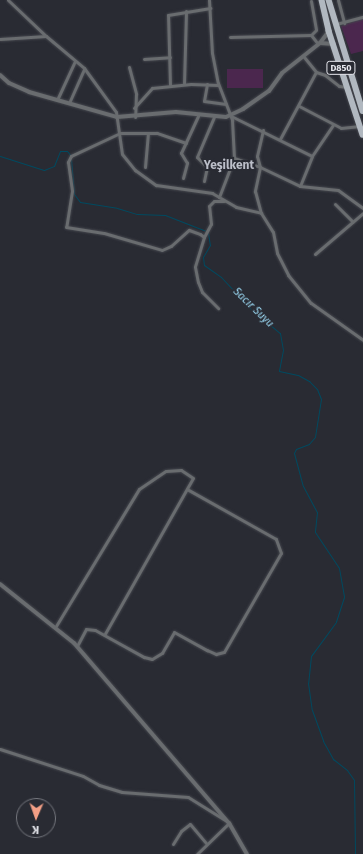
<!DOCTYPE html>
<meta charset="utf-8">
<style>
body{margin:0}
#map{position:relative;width:363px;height:854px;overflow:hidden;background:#292b33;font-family:"Fira Sans",sans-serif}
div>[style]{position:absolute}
.green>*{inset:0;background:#4b274e;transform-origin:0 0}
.stream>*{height:1px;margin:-0.5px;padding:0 0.5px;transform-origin:0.5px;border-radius:0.5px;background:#004a60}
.roads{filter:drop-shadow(0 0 1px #44464d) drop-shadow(0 0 1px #44464d)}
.minor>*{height:3px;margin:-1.5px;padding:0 1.5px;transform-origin:1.5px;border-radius:1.5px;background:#696c6f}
.tertiary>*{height:4px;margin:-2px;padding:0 2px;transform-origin:2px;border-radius:2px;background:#696c6f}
.trunk>*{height:5.5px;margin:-2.75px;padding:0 2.75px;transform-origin:2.75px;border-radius:2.75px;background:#b1b8c0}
span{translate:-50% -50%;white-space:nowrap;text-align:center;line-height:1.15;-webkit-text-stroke:4px #292b33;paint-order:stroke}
.shield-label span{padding:1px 3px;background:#292b33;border:1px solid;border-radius:3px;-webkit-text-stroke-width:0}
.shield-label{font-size:9px;color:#e8e9ef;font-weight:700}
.water-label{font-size:11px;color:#9cdaf5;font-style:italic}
.quarter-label{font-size:12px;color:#bcbfc9;font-weight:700}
.north{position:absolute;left:16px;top:798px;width:40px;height:40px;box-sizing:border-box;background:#292b33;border:1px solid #75777e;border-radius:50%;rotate:182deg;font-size:11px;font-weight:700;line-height:16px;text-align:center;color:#e8e9ef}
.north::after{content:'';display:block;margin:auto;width:14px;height:18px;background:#f39f86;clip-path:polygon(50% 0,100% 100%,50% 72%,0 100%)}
</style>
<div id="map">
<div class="green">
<i style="clip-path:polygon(363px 18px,363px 51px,351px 54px,341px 26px)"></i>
<i style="left:263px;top:69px;width:19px;height:36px;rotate:90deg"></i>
</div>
<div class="stream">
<i style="left:0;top:156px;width:46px;rotate:17.7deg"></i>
<i style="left:44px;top:170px;width:11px;rotate:-22deg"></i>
<i style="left:54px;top:166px;width:16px;rotate:-68deg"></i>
<i style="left:60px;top:151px;width:7px"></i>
<i style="left:67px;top:151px;width:6px;rotate:51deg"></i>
<i style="left:71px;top:159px;width:35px;rotate:85deg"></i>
<i style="left:74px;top:194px;width:10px;rotate:53deg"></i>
<i style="left:80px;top:202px;width:37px;rotate:9deg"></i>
<i style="left:117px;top:208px;width:21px;rotate:17deg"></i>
<i style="left:137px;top:214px;width:28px;rotate:2deg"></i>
<i style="left:165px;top:215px;width:44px;rotate:21.3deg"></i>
<i style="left:208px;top:233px;width:12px;rotate:81deg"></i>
<i style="left:210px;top:245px;width:14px;rotate:120deg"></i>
<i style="left:203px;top:257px;width:8px;rotate:83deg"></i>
<i style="left:204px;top:265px;width:21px;rotate:35deg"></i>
<i style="left:221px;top:277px;width:44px;rotate:46.8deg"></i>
<i style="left:251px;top:309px;width:38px;rotate:40deg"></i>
<i style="left:280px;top:333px;width:17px;rotate:80deg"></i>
<i style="left:283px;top:350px;width:21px;rotate:101deg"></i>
<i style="left:279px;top:371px;width:19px;rotate:12deg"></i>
<i style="left:298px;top:375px;width:13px;rotate:29deg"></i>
<i style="left:309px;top:381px;width:11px;rotate:45deg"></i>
<i style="left:317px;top:389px;width:11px;rotate:68deg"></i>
<i style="left:321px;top:399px;width:38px;rotate:99deg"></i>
<i style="left:315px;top:437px;width:9px;rotate:131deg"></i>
<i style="left:309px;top:444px;width:14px;rotate:159deg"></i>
<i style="left:296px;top:449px;width:4px;rotate:117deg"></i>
<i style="left:294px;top:453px;width:34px;rotate:75deg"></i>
<i style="left:303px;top:486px;width:30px;rotate:62deg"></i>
<i style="left:317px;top:512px;width:20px;rotate:96deg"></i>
<i style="left:315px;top:532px;width:43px;rotate:56.3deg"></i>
<i style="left:339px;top:568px;width:29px;rotate:80deg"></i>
<i style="left:344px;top:597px;width:26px;rotate:108deg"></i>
<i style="left:336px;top:622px;width:42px;rotate:126.3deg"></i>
<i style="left:311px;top:656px;width:27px;rotate:96deg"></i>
<i style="left:308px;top:683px;width:27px;rotate:82deg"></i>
<i style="left:312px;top:710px;width:33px;rotate:70deg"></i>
<i style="left:323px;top:741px;width:21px;rotate:61deg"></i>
<i style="left:333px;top:759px;width:18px;rotate:38deg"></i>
<i style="left:347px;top:770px;width:12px;rotate:55deg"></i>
<i style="left:354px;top:780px;width:74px;rotate:89.2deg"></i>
</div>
<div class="roads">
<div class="minor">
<i style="left:8px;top:0;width:52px;rotate:43.5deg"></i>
<i style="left:209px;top:0;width:53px;rotate:86.8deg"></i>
<i style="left:212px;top:53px;width:31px;rotate:79deg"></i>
<i style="left:218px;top:83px;width:40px;rotate:69deg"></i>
<i style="left:232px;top:120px;width:38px;rotate:87deg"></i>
<i style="left:234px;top:158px;width:42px;rotate:111deg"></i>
<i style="left:338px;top:0;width:24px;rotate:75deg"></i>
<i style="left:311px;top:1px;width:29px;rotate:80deg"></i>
<i style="left:316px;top:30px;width:7px;rotate:135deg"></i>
<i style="left:336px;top:24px;width:28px;rotate:-15deg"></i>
<i style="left:230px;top:37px;width:81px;rotate:-1.4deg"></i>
<i style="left:311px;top:35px;width:11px;rotate:52deg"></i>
<i style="left:0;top:39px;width:46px;rotate:-3.7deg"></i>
<i style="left:46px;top:36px;width:50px;rotate:40.1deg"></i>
<i style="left:84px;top:68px;width:54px;rotate:54deg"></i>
<i style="left:116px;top:112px;width:42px;rotate:81.9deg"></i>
<i style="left:122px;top:154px;width:21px;rotate:51deg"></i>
<i style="left:135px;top:170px;width:26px;rotate:36deg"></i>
<i style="left:156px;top:185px;width:57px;rotate:8.1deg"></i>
<i style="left:212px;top:193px;width:28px;rotate:30deg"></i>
<i style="left:236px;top:207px;width:26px;rotate:13deg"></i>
<i style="left:304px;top:57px;width:19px;rotate:51deg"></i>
<i style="left:316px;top:72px;width:9px;rotate:18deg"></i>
<i style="left:325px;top:75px;width:18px;rotate:38deg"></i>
<i style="left:339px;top:86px;width:8px;rotate:7deg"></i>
<i style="left:144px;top:59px;width:26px;rotate:-4deg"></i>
<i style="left:129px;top:67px;width:28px;rotate:75deg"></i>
<i style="left:136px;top:94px;width:23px;rotate:92deg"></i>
<i style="left:184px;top:84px;width:73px;rotate:-88.4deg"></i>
<i style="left:207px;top:84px;width:17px;rotate:100deg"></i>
<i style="left:204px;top:101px;width:22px;rotate:8deg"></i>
<i style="left:170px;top:85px;width:70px;rotate:-91.6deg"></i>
<i style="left:168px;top:15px;width:43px;rotate:-9.5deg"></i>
<i style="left:57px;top:100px;width:43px;rotate:-65.2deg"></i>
<i style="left:69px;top:103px;width:37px;rotate:-66deg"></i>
<i style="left:299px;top:106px;width:47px;rotate:27.6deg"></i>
<i style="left:341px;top:128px;width:19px;rotate:-6deg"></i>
<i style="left:134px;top:108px;width:27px;rotate:-48deg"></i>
<i style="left:152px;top:88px;width:39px;rotate:-6deg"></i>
<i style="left:191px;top:84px;width:27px;rotate:2deg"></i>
<i style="left:231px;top:116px;width:90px;rotate:26.3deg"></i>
<i style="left:263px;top:130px;width:27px;rotate:103deg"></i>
<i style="left:257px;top:156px;width:11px;rotate:75deg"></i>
<i style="left:260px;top:167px;width:44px;rotate:25.4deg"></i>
<i style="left:300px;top:186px;width:38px;rotate:6deg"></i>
<i style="left:338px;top:190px;width:31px;rotate:36deg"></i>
<i style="left:280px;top:139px;width:76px;rotate:-61.8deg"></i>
<i style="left:186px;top:143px;width:31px;rotate:-161deg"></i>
<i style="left:157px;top:133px;width:37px;rotate:180deg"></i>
<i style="left:120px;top:133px;width:54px;rotate:154.9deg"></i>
<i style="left:71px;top:156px;width:7px;rotate:117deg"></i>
<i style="left:68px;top:162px;width:29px;rotate:82deg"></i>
<i style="left:72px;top:191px;width:36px;rotate:99deg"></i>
<i style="left:66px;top:227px;width:38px;rotate:9deg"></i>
<i style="left:104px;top:233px;width:60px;rotate:16.3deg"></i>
<i style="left:162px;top:250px;width:10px;rotate:-24deg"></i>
<i style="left:171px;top:246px;width:24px;rotate:-42deg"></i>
<i style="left:189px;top:230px;width:12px;rotate:20deg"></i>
<i style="left:200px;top:234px;width:5px;rotate:37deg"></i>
<i style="left:204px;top:237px;width:31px;rotate:107deg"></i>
<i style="left:195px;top:267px;width:15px;rotate:79deg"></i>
<i style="left:198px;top:282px;width:11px;rotate:68deg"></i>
<i style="left:202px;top:292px;width:23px;rotate:45deg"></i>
<i style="left:234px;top:158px;width:28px;rotate:19deg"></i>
<i style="left:260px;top:167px;width:25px;rotate:102deg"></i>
<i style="left:255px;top:191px;width:23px;rotate:75deg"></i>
<i style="left:261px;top:213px;width:22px;rotate:58deg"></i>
<i style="left:273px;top:232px;width:21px;rotate:79deg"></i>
<i style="left:277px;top:253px;width:25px;rotate:63deg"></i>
<i style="left:288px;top:275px;width:36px;rotate:51deg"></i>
<i style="left:311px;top:303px;width:64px;rotate:35.4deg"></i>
<i style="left:145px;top:167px;width:34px;rotate:-85deg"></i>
<i style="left:183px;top:178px;width:16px;rotate:-75deg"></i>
<i style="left:187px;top:163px;width:12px;rotate:-121deg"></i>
<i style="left:181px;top:153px;width:41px;rotate:-65.3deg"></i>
<i style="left:204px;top:181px;width:14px;rotate:-78deg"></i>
<i style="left:207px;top:167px;width:14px;rotate:-135deg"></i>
<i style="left:197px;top:157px;width:43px;rotate:-67deg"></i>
<i style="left:300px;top:186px;width:32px;rotate:-68deg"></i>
<i style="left:312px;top:156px;width:37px;rotate:-56deg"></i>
<i style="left:335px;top:204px;width:25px;rotate:45deg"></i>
<i style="left:204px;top:237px;width:15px;rotate:-62deg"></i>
<i style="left:211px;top:224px;width:18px;rotate:-96deg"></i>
<i style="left:209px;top:206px;width:7px;rotate:-45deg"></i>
<i style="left:214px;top:201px;width:10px"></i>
<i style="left:315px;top:254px;width:63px;rotate:-40.5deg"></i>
<i style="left:56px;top:626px;width:160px;rotate:-58.8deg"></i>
<i style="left:139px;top:489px;width:32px;rotate:-34deg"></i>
<i style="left:166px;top:471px;width:15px;rotate:-4deg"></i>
<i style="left:181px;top:470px;width:14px;rotate:34deg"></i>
<i style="left:193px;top:478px;width:180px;rotate:119.5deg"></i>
<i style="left:77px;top:646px;width:19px;rotate:-62deg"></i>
<i style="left:86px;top:629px;width:9px;rotate:6deg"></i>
<i style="left:95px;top:630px;width:56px;rotate:28.9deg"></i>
<i style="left:144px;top:657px;width:8px;rotate:14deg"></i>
<i style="left:152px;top:659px;width:12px;rotate:-31deg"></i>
<i style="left:162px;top:653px;width:24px;rotate:-60deg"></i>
<i style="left:174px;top:632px;width:38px;rotate:29deg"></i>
<i style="left:207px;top:650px;width:10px;rotate:24deg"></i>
<i style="left:216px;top:654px;width:8px;rotate:-14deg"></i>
<i style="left:224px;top:652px;width:114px;rotate:-60.1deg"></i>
<i style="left:281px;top:553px;width:15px;rotate:-110deg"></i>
<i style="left:276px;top:539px;width:102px;rotate:-150.7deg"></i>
<i style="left:0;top:749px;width:87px;rotate:18deg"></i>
<i style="left:83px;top:776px;width:18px;rotate:29deg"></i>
<i style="left:99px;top:785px;width:24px;rotate:17deg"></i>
<i style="left:122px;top:792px;width:66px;rotate:4.3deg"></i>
<i style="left:188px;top:797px;width:44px;rotate:31.9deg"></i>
<i style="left:173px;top:844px;width:15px;rotate:-58deg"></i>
<i style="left:181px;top:831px;width:11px;rotate:-38deg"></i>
<i style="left:190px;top:824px;width:25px;rotate:50deg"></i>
<i style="left:197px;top:854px;width:45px;rotate:-44.1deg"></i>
</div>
<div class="tertiary">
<i style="left:320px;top:43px;width:14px;rotate:4deg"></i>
<i style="left:0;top:75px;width:12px;rotate:42deg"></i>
<i style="left:9px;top:83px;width:22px;rotate:24deg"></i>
<i style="left:29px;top:92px;width:91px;rotate:15.9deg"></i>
<i style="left:117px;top:117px;width:59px;rotate:-4.8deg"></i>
<i style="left:176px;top:112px;width:50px;rotate:5.7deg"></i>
<i style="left:226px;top:117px;width:19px;rotate:-25deg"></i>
<i style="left:243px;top:109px;width:32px;rotate:-35deg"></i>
<i style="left:269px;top:91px;width:22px;rotate:-54deg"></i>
<i style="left:282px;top:73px;width:48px;rotate:-38.3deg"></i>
<i style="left:320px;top:43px;width:15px;rotate:-53deg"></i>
<i style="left:0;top:584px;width:95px;rotate:38.6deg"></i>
<i style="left:74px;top:643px;width:238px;rotate:49.3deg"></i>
<i style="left:229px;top:823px;width:36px;rotate:60deg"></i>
</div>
<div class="trunk">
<i style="left:322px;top:0;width:32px;rotate:77deg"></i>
<i style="left:329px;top:31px;width:109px;rotate:71.9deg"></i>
<i style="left:329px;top:0;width:116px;rotate:73deg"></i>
</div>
</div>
<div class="shield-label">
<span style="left:341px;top:68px">D850</span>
</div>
<div class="water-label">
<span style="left:253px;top:308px;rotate:44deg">Sacır Suyu</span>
</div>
<div class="quarter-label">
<span style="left:229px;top:166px">Yeşilkent</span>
</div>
<div class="north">K</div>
</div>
